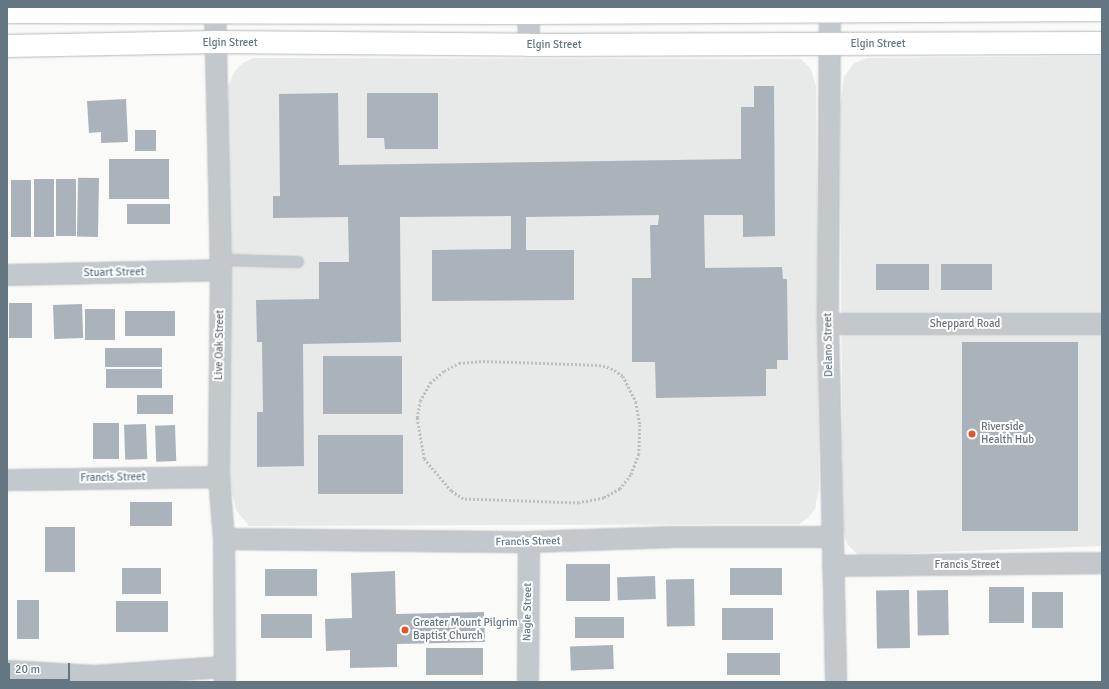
<!DOCTYPE html>
<style>
body{margin:0}
#map{position:relative;width:1109px;height:689px;overflow:hidden;background:#fafaf8;font-family:Signika,sans-serif}
div>[style]{position:absolute}
.built>*{inset:0;background:#e8e9e9}
.building>*{inset:0;background:#aab3b9;transform-origin:0 0}
.path>*{height:2.5px;margin-top:-1.25px;transform-origin:0;background:repeating-linear-gradient(90deg,#bbbfc2 0 2px,transparent 0 4px)}
.roads{filter:drop-shadow(0 0 1px #b5babe) drop-shadow(0 0 1px #b5babe)}
.lane>*{height:10px;margin:-5px;padding:0 5px;transform-origin:5px;border-radius:5px;background:#c3c8cc}
.street>*{height:20px;margin:-10px;padding:0 10px;transform-origin:10px;border-radius:10px;background:#c3c8cc}
.primary>*{height:22px;margin:-11px;padding:0 11px;transform-origin:11px;border-radius:11px;background:#fff}
.dots>*{width:11px;height:11px;translate:-50% -50%;box-sizing:border-box;border:2px solid #fff;border-radius:50%}
span{translate:-50% -50%;white-space:nowrap;text-align:center;line-height:1.15;-webkit-text-stroke:4px #fff;paint-order:stroke}
.street-label{font-size:11px;color:#657683}
.poi-label{font-size:11px;color:#657683}
.left{translate:0 -50%;text-align:left}
.frame{position:absolute;inset:0;border:8px solid #657683;pointer-events:none}
.scale{position:absolute;left:8px;top:663px;width:62px;height:18px;box-sizing:border-box;border:2px solid #657683;border-top:0;padding-left:5px;font-size:12px;line-height:14px;white-space:nowrap;color:#657683;-webkit-text-stroke:3px #fff;paint-order:stroke}
</style>
<div id="map">
<div class="built">
<i style="clip-path:polygon(1102px 56px,1102px 546px,858px 555px,847px 544px,843px 530px,840px 109px,844px 77px,854px 63px,867px 58px)"></i>
<i style="clip-path:polygon(253px 58px,801px 59px,811px 69px,816px 86px,819px 487px,815px 509px,808px 518px,799px 524px,249px 526px,236px 510px,228px 475px,228px 86px,235px 71px,243px 63px)"></i>
</div>
<div class="building">
<i style="clip-path:polygon(754px 86px,774px 86px,775px 236px,743px 237px,743px 215px,704px 215px,705px 268px,782px 267px,783px 279px,787px 279px,788px 360px,777px 360px,777px 369px,766px 369px,766px 396px,656px 398px,655px 362px,632px 362px,632px 278px,651px 278px,650px 225px,658px 225px,659px 215px,526px 217px,526px 250px,574px 250px,574px 300px,432px 301px,432px 250px,511px 249px,511px 216px,400px 217px,401px 342px,303px 344px,304px 466px,257px 467px,257px 412px,263px 412px,262px 342px,257px 342px,256px 300px,319px 299px,319px 262px,349px 262px,348px 217px,273px 218px,273px 196px,280px 196px,279px 94px,338px 93px,339px 165px,741px 159px,741px 107px,754px 107px)"></i>
<i style="clip-path:polygon(367px 93px,438px 93px,438px 149px,385px 149px,384px 138px,367px 138px)"></i>
<i style="clip-path:polygon(126px 99px,128px 142px,101px 143px,101px 132px,89px 133px,87px 101px)"></i>
<i style="left:156px;top:130px;width:21px;height:21px;rotate:90deg"></i>
<i style="left:169px;top:159px;width:40px;height:60px;rotate:90deg"></i>
<i style="left:99px;top:178px;width:59px;height:21px;rotate:91deg"></i>
<i style="left:34px;top:179px;width:20px;height:58px"></i>
<i style="left:56px;top:179px;width:20px;height:57px"></i>
<i style="left:11px;top:180px;width:20px;height:57px"></i>
<i style="left:170px;top:204px;width:20px;height:43px;rotate:90deg"></i>
<i style="left:929px;top:264px;width:26px;height:53px;rotate:90deg"></i>
<i style="left:992px;top:264px;width:26px;height:51px;rotate:90deg"></i>
<i style="left:9px;top:303px;width:23px;height:35px"></i>
<i style="left:82px;top:304px;width:34px;height:29px;rotate:88deg"></i>
<i style="left:115px;top:309px;width:31px;height:30px;rotate:90deg"></i>
<i style="left:175px;top:311px;width:25px;height:50px;rotate:90deg"></i>
<i style="left:1078px;top:342px;width:189px;height:116px;rotate:90deg"></i>
<i style="left:105px;top:348px;width:57px;height:19px"></i>
<i style="left:323px;top:356px;width:79px;height:58px"></i>
<i style="left:106px;top:369px;width:56px;height:19px"></i>
<i style="left:173px;top:395px;width:19px;height:36px;rotate:90deg"></i>
<i style="left:119px;top:423px;width:36px;height:26px;rotate:90deg"></i>
<i style="left:146px;top:424px;width:35px;height:22px;rotate:88deg"></i>
<i style="left:175px;top:425px;width:36px;height:20px;rotate:88deg"></i>
<i style="left:403px;top:435px;width:59px;height:85px;rotate:90deg"></i>
<i style="left:172px;top:502px;width:24px;height:42px;rotate:90deg"></i>
<i style="left:75px;top:527px;width:45px;height:30px;rotate:90deg"></i>
<i style="left:610px;top:564px;width:37px;height:44px;rotate:90deg"></i>
<i style="left:161px;top:568px;width:26px;height:39px;rotate:90deg"></i>
<i style="left:782px;top:568px;width:27px;height:52px;rotate:90deg"></i>
<i style="left:317px;top:569px;width:27px;height:52px;rotate:90deg"></i>
<i style="clip-path:polygon(395px 571px,396px 614px,484px 612px,485px 642px,397px 644px,397px 667px,350px 668px,350px 650px,326px 651px,325px 619px,352px 618px,351px 573px)"></i>
<i style="left:655px;top:576px;width:23px;height:38px;rotate:88deg"></i>
<i style="left:694px;top:579px;width:47px;height:28px;rotate:89deg"></i>
<i style="left:989px;top:587px;width:35px;height:36px"></i>
<i style="left:909px;top:590px;width:58px;height:33px;rotate:89deg"></i>
<i style="left:948px;top:590px;width:45px;height:31px;rotate:89deg"></i>
<i style="left:1032px;top:592px;width:31px;height:36px"></i>
<i style="left:17px;top:600px;width:22px;height:39px"></i>
<i style="left:168px;top:601px;width:31px;height:52px;rotate:90deg"></i>
<i style="left:773px;top:608px;width:32px;height:51px;rotate:90deg"></i>
<i style="left:312px;top:614px;width:24px;height:51px;rotate:90deg"></i>
<i style="left:624px;top:617px;width:21px;height:49px;rotate:90deg"></i>
<i style="left:613px;top:645px;width:24px;height:43px;rotate:88deg"></i>
<i style="left:483px;top:648px;width:27px;height:57px;rotate:90deg"></i>
<i style="left:780px;top:653px;width:22px;height:53px;rotate:90deg"></i>
</div>
<div class="path">
<i style="left:483px;top:361px;width:116px;rotate:2deg"></i>
<i style="left:599px;top:365px;width:12px;rotate:14deg"></i>
<i style="left:611px;top:368px;width:14px;rotate:34deg"></i>
<i style="left:623px;top:376px;width:29px;rotate:63deg"></i>
<i style="left:636px;top:402px;width:23px;rotate:80deg"></i>
<i style="left:640px;top:425px;width:29px;rotate:92deg"></i>
<i style="left:639px;top:454px;width:22px;rotate:111deg"></i>
<i style="left:631px;top:475px;width:18px;rotate:128deg"></i>
<i style="left:620px;top:489px;width:18px;rotate:151deg"></i>
<i style="left:604px;top:498px;width:25px;rotate:169deg"></i>
<i style="left:579px;top:503px;width:116px;rotate:-178deg"></i>
<i style="left:463px;top:499px;width:14px;rotate:-146deg"></i>
<i style="left:451px;top:491px;width:42px;rotate:-130.2deg"></i>
<i style="left:424px;top:459px;width:42px;rotate:-99.7deg"></i>
<i style="left:417px;top:418px;width:17px;rotate:-80deg"></i>
<i style="left:420px;top:401px;width:21px;rotate:-61deg"></i>
<i style="left:430px;top:383px;width:18px;rotate:-41deg"></i>
<i style="left:444px;top:371px;width:17px;rotate:-28deg"></i>
<i style="left:459px;top:363px;width:24px;rotate:-5deg"></i>
</div>
<div class="roads">
<div class="lane">
<i style="left:221px;top:260px;width:77px;rotate:1.5deg"></i>
</div>
<div class="street">
<i style="left:215px;top:7px;width:263px;rotate:88.7deg"></i>
<i style="left:221px;top:270px;width:207px;rotate:90.6deg"></i>
<i style="left:219px;top:477px;width:62px;rotate:85.4deg"></i>
<i style="left:224px;top:539px;width:143px;rotate:89.6deg"></i>
<i style="left:528px;top:7px;width:38px;rotate:88deg"></i>
<i style="left:830px;top:7px;width:317px;rotate:90.4deg"></i>
<i style="left:828px;top:324px;width:358px;rotate:88.7deg"></i>
<i style="left:7px;top:275px;width:214px;rotate:-1.3deg"></i>
<i style="left:828px;top:324px;width:274px"></i>
<i style="left:7px;top:480px;width:212px;rotate:-0.8deg"></i>
<i style="left:224px;top:539px;width:305px;rotate:0.6deg"></i>
<i style="left:529px;top:542px;width:145px;rotate:-2deg"></i>
<i style="left:674px;top:537px;width:158px"></i>
<i style="left:833px;top:566px;width:269px;rotate:-0.6deg"></i>
<i style="left:7px;top:671px;width:88px;rotate:3.3deg"></i>
<i style="left:95px;top:676px;width:130px;rotate:-4deg"></i>
<i style="left:528px;top:682px;width:140px;rotate:-89.6deg"></i>
</div>
<div class="primary">
<i style="left:7px;top:12px;width:521px;rotate:0.11deg"></i>
<i style="left:528px;top:13px;width:574px;rotate:-0.3deg"></i>
<i style="left:7px;top:46px;width:209px;rotate:-1.1deg"></i>
<i style="left:216px;top:42px;width:313px;rotate:0.5deg"></i>
<i style="left:529px;top:45px;width:573px;rotate:-0.2deg"></i>
</div>
</div>
<div class="dots">
<i style="left:972px;top:434px;background:#e4572e"></i>
<i style="left:405px;top:630px;background:#e4572e"></i>
</div>
<div class="street-label">
<span style="left:230px;top:43px">Elgin Street</span>
<span style="left:878px;top:44px">Elgin Street</span>
<span style="left:554px;top:45px">Elgin Street</span>
<span style="left:114px;top:273px;rotate:-1deg">Stuart Street</span>
<span style="left:965px;top:324px">Sheppard Road</span>
<span style="left:220px;top:345px;rotate:-89deg">Live Oak Street</span>
<span style="left:829px;top:345px;rotate:-91deg">Delano Street</span>
<span style="left:113px;top:478px;rotate:-1deg">Francis Street</span>
<span style="left:528px;top:542px;rotate:-1deg">Francis Street</span>
<span style="left:967px;top:565px">Francis Street</span>
<span style="left:528px;top:612px;rotate:-89deg">Nagle Street</span>
</div>
<div class="poi-label">
<span class="left" style="left:981px;top:434px">Riverside<br>Health Hub</span>
<span class="left" style="left:413px;top:630px">Greater Mount Pilgrim<br>Baptist Church</span>
</div>
<div class="frame"></div>
<div class="scale">20 m</div>
</div>
